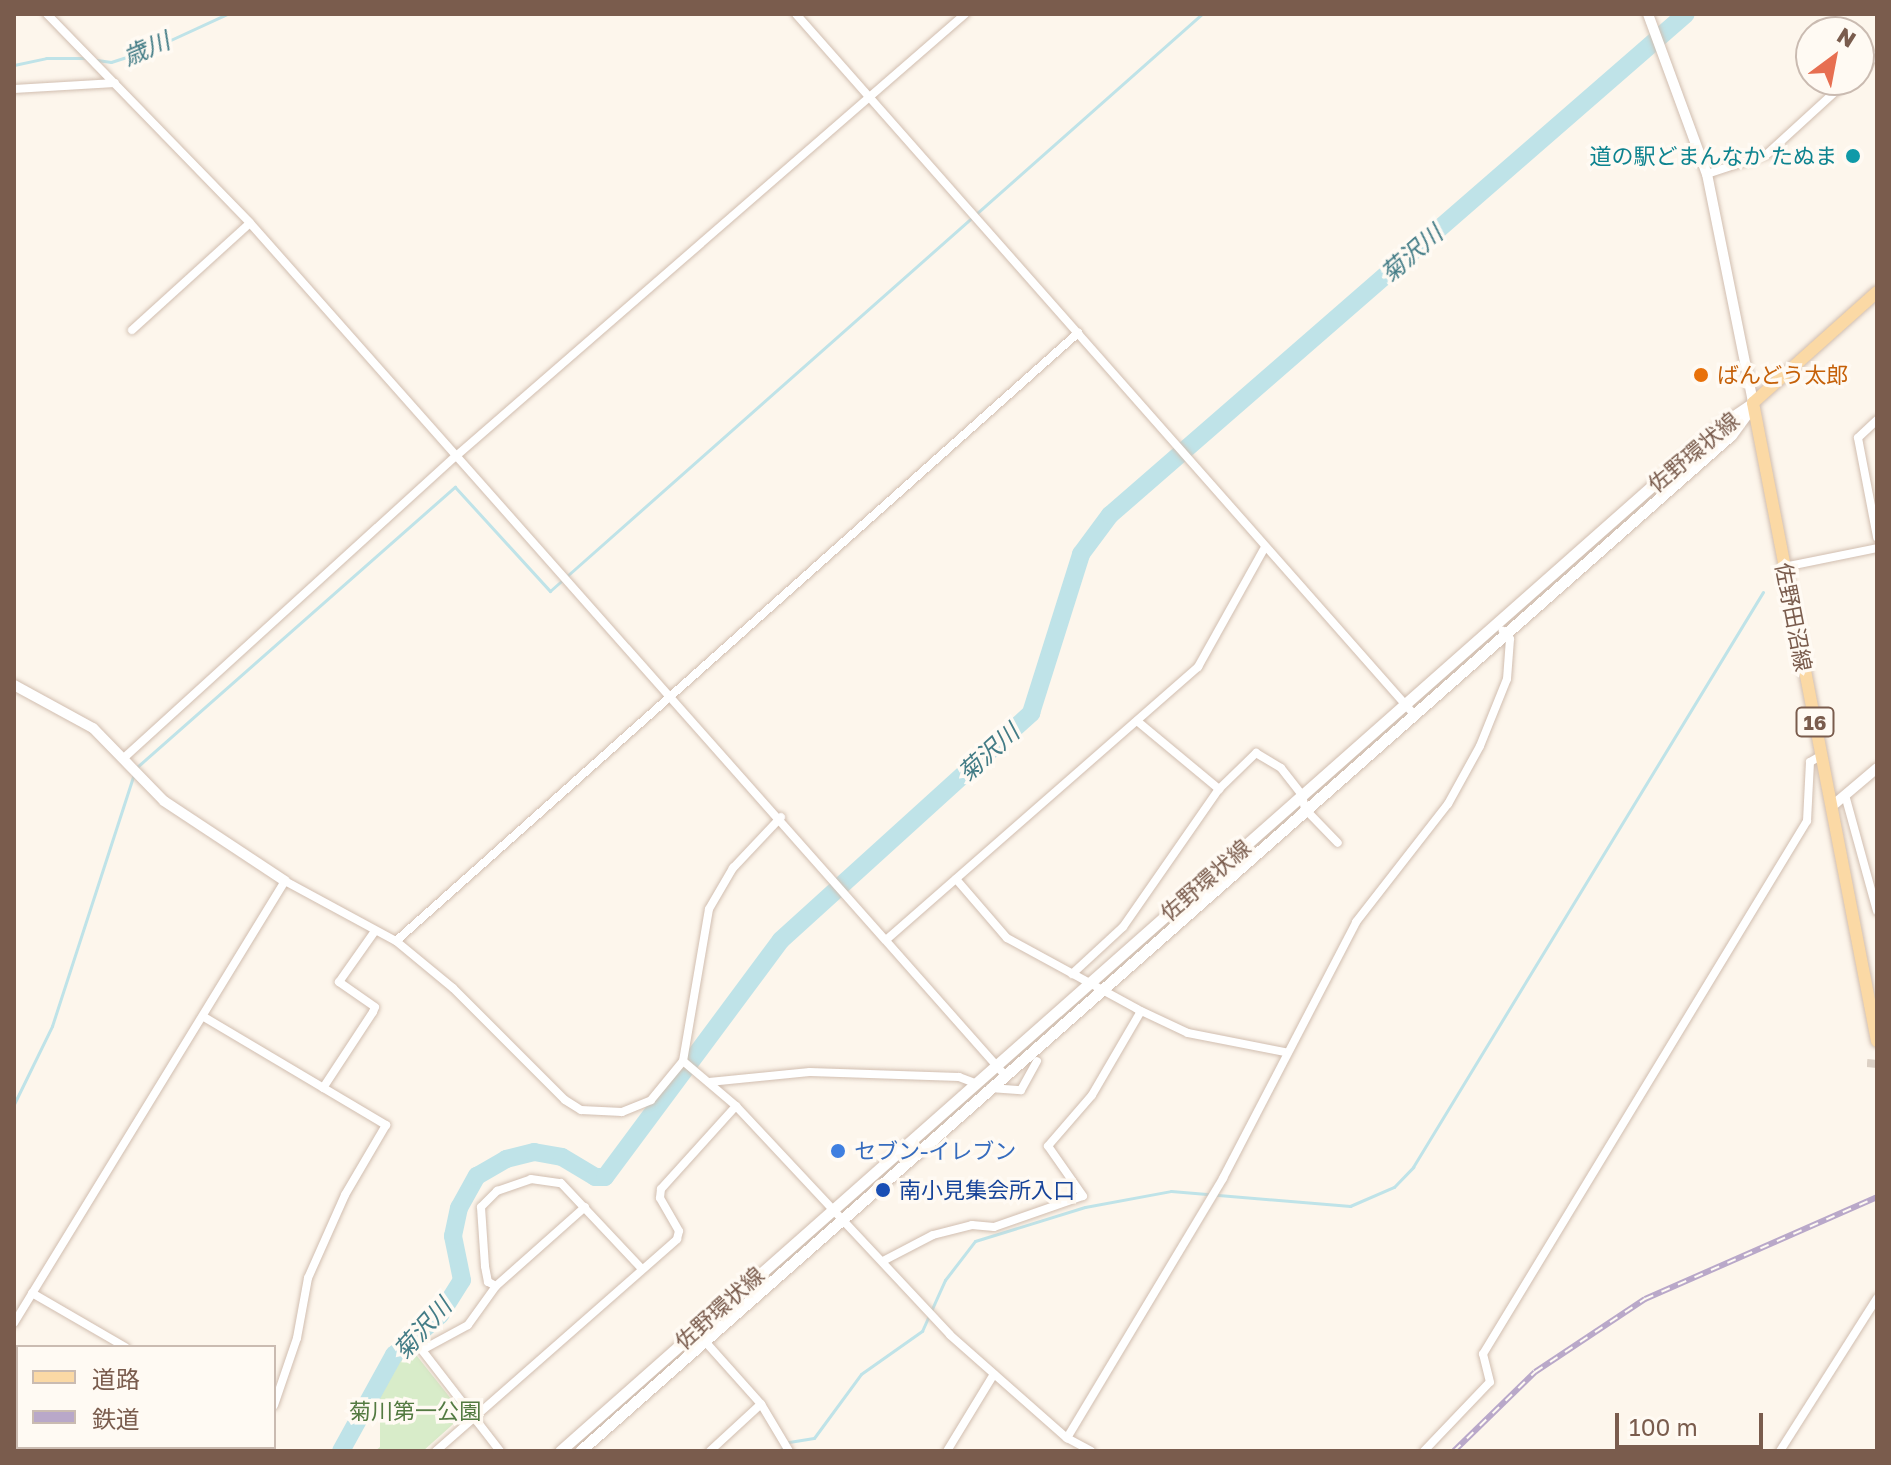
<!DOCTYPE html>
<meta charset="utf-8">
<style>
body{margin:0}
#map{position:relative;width:1891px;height:1465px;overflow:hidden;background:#fdf6ec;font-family:"Golos Text","Noto Sans JP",sans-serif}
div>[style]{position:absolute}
.green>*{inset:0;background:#d8ecc9}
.stream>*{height:3px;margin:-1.5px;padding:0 1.5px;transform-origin:1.5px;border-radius:1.5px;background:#bfe3e8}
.river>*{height:18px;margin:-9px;padding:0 9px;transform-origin:9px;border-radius:9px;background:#bfe3e8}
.minor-tunnel>*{height:8px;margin-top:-4px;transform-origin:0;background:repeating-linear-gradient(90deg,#dcd0c4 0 8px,transparent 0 12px)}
.roads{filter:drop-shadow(0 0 2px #d1beb0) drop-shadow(0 0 2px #d1beb0)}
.minor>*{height:8px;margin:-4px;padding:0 4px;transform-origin:4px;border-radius:4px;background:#fff}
.tertiary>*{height:10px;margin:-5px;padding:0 5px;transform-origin:5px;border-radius:5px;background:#fff}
.secondary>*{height:11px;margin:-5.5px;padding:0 5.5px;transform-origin:5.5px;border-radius:5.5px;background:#fff}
.primary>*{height:12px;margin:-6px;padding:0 6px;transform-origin:6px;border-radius:6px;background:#fbd9a5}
.rail>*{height:6px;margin-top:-3px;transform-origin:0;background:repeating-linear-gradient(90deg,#fffaf3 0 9px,#b9a8c9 0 18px);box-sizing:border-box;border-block:2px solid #b9a8c9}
.dots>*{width:22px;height:22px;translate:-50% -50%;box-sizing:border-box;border:4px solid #fffaf3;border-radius:50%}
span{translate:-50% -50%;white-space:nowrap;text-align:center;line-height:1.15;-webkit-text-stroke:7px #fffaf3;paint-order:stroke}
.shield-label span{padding:2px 6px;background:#fffaf3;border:2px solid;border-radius:6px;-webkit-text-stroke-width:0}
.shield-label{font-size:20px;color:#7a5c4d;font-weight:700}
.culture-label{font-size:22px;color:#0d838f}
.right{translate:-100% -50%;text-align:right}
.food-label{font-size:22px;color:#c56008}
.left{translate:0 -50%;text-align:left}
.street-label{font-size:22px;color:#7a5c4d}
.shop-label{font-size:22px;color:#366cbe}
.transit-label{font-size:22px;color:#164399}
.park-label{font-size:22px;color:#537a41}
.water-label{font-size:24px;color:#437c86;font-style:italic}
.frame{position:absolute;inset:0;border:16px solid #7a5c4d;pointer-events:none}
.legend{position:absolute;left:16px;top:1345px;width:260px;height:104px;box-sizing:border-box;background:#fffaf3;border:2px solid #cabbb1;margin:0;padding:10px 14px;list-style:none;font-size:24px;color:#7a5c4d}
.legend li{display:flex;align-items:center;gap:16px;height:40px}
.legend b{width:40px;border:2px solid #cabbb1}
.north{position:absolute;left:1795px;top:16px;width:80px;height:80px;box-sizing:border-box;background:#fffaf3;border:2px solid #cabbb1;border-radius:50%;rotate:32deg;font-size:22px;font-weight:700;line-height:32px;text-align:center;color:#7a5c4d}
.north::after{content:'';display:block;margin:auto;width:28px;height:36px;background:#e76f51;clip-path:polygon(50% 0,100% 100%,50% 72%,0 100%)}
.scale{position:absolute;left:1615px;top:1413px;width:148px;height:36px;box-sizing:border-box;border:4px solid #7a5c4d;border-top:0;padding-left:10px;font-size:24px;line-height:28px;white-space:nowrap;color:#7a5c4d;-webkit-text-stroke:6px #fffaf3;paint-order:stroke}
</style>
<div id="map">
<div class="green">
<i style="clip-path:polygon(409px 1346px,460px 1410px,460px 1418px,423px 1451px,375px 1451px,380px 1447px,380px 1383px)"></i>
</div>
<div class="stream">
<i style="left:97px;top:60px;width:14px;rotate:8deg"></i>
<i style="left:111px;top:62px;width:42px;rotate:-18deg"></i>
<i style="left:151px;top:49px;width:84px;rotate:-24.7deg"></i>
<i style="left:14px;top:65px;width:33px;rotate:-12deg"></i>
<i style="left:46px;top:58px;width:40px"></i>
<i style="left:137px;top:767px;width:424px;rotate:-41.4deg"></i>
<i style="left:455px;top:487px;width:141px;rotate:47.6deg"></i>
<i style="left:550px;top:591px;width:871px;rotate:-41.51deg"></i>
<i style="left:14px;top:1104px;width:87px;rotate:-64deg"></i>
<i style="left:52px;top:1026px;width:265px;rotate:-72deg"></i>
<i style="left:779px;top:1451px;width:13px;rotate:-42deg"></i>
<i style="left:789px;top:1442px;width:25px;rotate:-9deg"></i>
<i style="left:814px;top:1438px;width:79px;rotate:-53.7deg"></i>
<i style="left:861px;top:1374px;width:75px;rotate:-35.2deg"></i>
<i style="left:922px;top:1331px;width:56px;rotate:-65.7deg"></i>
<i style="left:945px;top:1280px;width:49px;rotate:-52.4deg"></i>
<i style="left:975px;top:1241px;width:115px;rotate:-17.2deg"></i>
<i style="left:1085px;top:1207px;width:87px;rotate:-10.5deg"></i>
<i style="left:1171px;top:1191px;width:180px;rotate:4.8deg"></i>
<i style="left:1350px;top:1206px;width:48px;rotate:-23.4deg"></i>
<i style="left:1394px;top:1187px;width:28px;rotate:-46deg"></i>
<i style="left:1413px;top:1167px;width:673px;rotate:-58.67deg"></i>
</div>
<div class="river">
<i style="left:341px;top:1451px;width:110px;rotate:-61.1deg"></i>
<i style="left:394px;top:1355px;width:61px;rotate:-41deg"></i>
<i style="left:440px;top:1315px;width:41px;rotate:-57.8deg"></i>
<i style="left:462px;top:1280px;width:45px;rotate:-101.6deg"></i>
<i style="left:453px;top:1236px;width:29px;rotate:-78deg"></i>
<i style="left:459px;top:1208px;width:37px;rotate:-61deg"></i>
<i style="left:477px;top:1176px;width:34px;rotate:-30deg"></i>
<i style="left:506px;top:1159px;width:29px;rotate:-14deg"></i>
<i style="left:534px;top:1152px;width:28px;rotate:10deg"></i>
<i style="left:562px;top:1157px;width:39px;rotate:31deg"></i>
<i style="left:595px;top:1177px;width:10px"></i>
<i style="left:605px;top:1177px;width:295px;rotate:-53.4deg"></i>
<i style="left:781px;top:940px;width:338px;rotate:-42.2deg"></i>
<i style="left:1031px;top:713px;width:167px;rotate:-72.5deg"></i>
<i style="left:1081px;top:554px;width:49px;rotate:-53.4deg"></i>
<i style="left:1110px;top:515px;width:763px;rotate:-41.02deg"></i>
</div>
<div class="minor-tunnel">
<i style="left:1867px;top:1063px;width:10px;rotate:6deg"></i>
</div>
<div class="roads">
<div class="minor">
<i style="left:47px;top:14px;width:291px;rotate:45.8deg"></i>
<i style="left:250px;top:223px;width:1137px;rotate:48.46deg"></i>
<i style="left:796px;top:14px;width:932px;rotate:48.57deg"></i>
<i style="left:1859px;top:71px;width:24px;rotate:-42deg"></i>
<i style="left:14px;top:89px;width:101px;rotate:-3.4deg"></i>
<i style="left:1707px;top:174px;width:63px;rotate:-18.4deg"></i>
<i style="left:1767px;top:154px;width:110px;rotate:-42.4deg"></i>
<i style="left:132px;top:330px;width:159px;rotate:-42.2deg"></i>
<i style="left:1877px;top:420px;width:26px;rotate:137deg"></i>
<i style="left:1858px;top:438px;width:101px;rotate:79.1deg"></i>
<i style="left:1784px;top:567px;width:95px;rotate:-11.5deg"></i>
<i style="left:1137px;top:721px;width:107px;rotate:39.7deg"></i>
<i style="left:126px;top:756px;width:445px;rotate:-42.3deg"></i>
<i style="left:455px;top:457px;width:676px;rotate:-40.98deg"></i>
<i style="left:1845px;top:795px;width:120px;rotate:74.6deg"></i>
<i style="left:956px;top:879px;width:78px;rotate:49.2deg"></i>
<i style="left:1007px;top:938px;width:148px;rotate:28.6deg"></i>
<i style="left:1137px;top:1009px;width:56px;rotate:25.2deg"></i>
<i style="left:1188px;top:1033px;width:99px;rotate:11.1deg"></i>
<i style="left:886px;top:940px;width:415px;rotate:-41.2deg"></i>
<i style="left:1198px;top:667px;width:135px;rotate:-60.8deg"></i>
<i style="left:396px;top:941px;width:914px;rotate:-41.72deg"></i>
<i style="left:1072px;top:974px;width:69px;rotate:-42.7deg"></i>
<i style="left:1123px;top:927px;width:168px;rotate:-55.2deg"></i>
<i style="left:1219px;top:789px;width:52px;rotate:-44.2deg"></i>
<i style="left:1256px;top:753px;width:29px;rotate:31deg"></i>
<i style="left:1281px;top:768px;width:34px;rotate:52deg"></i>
<i style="left:1302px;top:795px;width:14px;rotate:78deg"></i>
<i style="left:1305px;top:809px;width:47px;rotate:45.9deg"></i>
<i style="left:204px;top:1017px;width:212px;rotate:30.7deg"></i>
<i style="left:386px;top:1125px;width:81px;rotate:120.4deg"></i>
<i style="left:345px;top:1195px;width:91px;rotate:114deg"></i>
<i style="left:308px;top:1278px;width:61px;rotate:100.4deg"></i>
<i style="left:297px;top:1338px;width:71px;rotate:108.9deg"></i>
<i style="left:683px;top:1061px;width:70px;rotate:40.3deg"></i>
<i style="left:736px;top:1106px;width:313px;rotate:46.9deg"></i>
<i style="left:950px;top:1335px;width:156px;rotate:41.4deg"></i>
<i style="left:1067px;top:1438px;width:27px;rotate:28deg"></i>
<i style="left:709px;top:1082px;width:101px;rotate:-5.7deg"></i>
<i style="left:810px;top:1072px;width:149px;rotate:1.9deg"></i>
<i style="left:959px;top:1077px;width:19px;rotate:21deg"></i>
<i style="left:323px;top:1088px;width:91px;rotate:-56.7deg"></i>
<i style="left:373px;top:1012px;width:5px;rotate:-68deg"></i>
<i style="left:375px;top:1007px;width:44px;rotate:-145.2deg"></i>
<i style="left:339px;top:982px;width:62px;rotate:-54.8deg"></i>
<i style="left:990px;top:1088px;width:31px;rotate:4deg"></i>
<i style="left:1021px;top:1090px;width:33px;rotate:-61deg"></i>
<i style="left:883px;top:1261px;width:56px;rotate:-27.5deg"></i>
<i style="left:933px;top:1235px;width:40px;rotate:-14.4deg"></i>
<i style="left:972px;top:1225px;width:22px;rotate:5deg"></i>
<i style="left:994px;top:1227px;width:94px;rotate:-19.2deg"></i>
<i style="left:1083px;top:1196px;width:61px;rotate:-125deg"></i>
<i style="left:1048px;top:1146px;width:67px;rotate:-49.2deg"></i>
<i style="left:1092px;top:1095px;width:97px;rotate:-59.7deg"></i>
<i style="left:496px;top:1286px;width:9px;rotate:-153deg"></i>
<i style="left:488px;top:1282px;width:16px;rotate:-101deg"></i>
<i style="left:485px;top:1266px;width:59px;rotate:-93.9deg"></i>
<i style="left:481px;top:1207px;width:23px;rotate:-45deg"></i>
<i style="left:497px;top:1191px;width:36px;rotate:-19deg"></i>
<i style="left:531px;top:1179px;width:30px;rotate:8deg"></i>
<i style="left:561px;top:1183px;width:118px;rotate:46.7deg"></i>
<i style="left:32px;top:1293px;width:108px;rotate:30.1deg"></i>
<i style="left:14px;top:1323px;width:518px;rotate:-58.49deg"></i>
<i style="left:285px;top:881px;width:126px;rotate:28.4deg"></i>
<i style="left:396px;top:941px;width:74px;rotate:39.5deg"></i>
<i style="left:453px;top:988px;width:158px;rotate:45deg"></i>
<i style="left:565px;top:1100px;width:19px;rotate:32deg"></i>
<i style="left:581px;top:1110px;width:41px;rotate:2.8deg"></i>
<i style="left:622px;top:1112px;width:31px;rotate:-22deg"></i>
<i style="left:651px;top:1100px;width:50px;rotate:-50.6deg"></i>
<i style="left:683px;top:1061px;width:154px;rotate:-80.3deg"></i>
<i style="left:709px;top:909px;width:48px;rotate:-59.7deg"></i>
<i style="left:733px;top:868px;width:70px;rotate:-46.7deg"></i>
<i style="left:702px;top:1338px;width:89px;rotate:48.2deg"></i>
<i style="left:761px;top:1404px;width:55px;rotate:59.2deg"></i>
<i style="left:1067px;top:1438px;width:303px;rotate:-59deg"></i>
<i style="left:1223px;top:1178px;width:288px;rotate:-62.5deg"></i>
<i style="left:1356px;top:922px;width:150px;rotate:-52.1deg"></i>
<i style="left:1448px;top:804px;width:66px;rotate:-61.1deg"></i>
<i style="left:1480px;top:746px;width:72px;rotate:-68.1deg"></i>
<i style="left:1507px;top:679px;width:40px;rotate:-85.7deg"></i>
<i style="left:1510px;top:639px;width:11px;rotate:-131deg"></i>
<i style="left:250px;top:1451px;width:5px;rotate:-53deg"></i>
<i style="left:436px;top:1451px;width:321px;rotate:-41.3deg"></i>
<i style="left:677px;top:1239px;width:8px;rotate:-76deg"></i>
<i style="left:679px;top:1231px;width:38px;rotate:-120deg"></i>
<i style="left:660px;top:1198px;width:9px;rotate:-84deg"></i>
<i style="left:661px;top:1189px;width:112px;rotate:-47.9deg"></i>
<i style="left:500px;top:1451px;width:128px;rotate:-127.7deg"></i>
<i style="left:422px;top:1350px;width:52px;rotate:-28.5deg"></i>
<i style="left:468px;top:1325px;width:48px;rotate:-54.3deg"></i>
<i style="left:496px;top:1286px;width:119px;rotate:-41.6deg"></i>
<i style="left:710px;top:1451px;width:69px;rotate:-42.7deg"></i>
<i style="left:947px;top:1451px;width:90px;rotate:-58.6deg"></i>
<i style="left:1424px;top:1451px;width:95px;rotate:-46.3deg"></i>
<i style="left:1490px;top:1382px;width:29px;rotate:-104deg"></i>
<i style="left:1483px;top:1354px;width:624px;rotate:-58.71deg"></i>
<i style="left:1807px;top:821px;width:59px;rotate:-87.1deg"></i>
<i style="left:1810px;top:762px;width:14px;rotate:-30deg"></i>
<i style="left:1780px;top:1451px;width:181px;rotate:-57.6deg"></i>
</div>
<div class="tertiary">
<i style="left:1648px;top:14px;width:171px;rotate:69.8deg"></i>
<i style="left:1707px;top:174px;width:234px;rotate:78.6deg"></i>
<i style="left:14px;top:685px;width:90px;rotate:28.6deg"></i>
<i style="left:93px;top:728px;width:102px;rotate:45.8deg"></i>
<i style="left:164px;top:801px;width:145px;rotate:33.5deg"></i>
<i style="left:1831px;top:807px;width:60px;rotate:-40.3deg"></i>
</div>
<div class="secondary">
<i style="left:560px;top:1451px;width:1551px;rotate:-41.47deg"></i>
<i style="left:1722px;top:424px;width:37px;rotate:-34deg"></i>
<i style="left:580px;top:1451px;width:1535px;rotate:-41.44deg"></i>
<i style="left:1731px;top:435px;width:31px;rotate:-54deg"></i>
</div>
<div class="primary">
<i style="left:1877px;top:292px;width:166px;rotate:138.2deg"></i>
<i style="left:1753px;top:403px;width:650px;rotate:79deg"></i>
</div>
</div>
<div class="rail">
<i style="left:1454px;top:1451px;width:113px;rotate:-44.3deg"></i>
<i style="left:1535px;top:1372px;width:132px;rotate:-33.6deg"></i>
<i style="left:1645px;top:1299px;width:253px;rotate:-23.7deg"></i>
</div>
<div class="dots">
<i style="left:1853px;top:156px;background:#0f9aa8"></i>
<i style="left:1701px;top:375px;background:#e8710a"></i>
<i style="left:838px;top:1151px;background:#3f7fe0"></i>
<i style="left:883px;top:1190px;background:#1a4fb4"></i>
</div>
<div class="shield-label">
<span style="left:1815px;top:722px">16</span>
</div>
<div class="culture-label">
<span class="right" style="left:1837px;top:156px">道の駅どまんなか たぬま</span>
</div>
<div class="food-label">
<span class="left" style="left:1717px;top:375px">ばんどう太郎</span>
</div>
<div class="street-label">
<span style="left:1693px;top:452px;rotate:-40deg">佐野環状線</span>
<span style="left:1794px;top:617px;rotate:79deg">佐野田沼線</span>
<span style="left:1205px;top:880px;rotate:-41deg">佐野環状線</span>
<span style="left:719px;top:1308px;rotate:-42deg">佐野環状線</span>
</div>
<div class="shop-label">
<span class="left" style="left:854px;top:1151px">セブン-イレブン</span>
</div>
<div class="transit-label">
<span class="left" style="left:899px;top:1190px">南小見集会所入口</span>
</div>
<div class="park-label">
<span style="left:415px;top:1411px">菊川第一公園</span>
</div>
<div class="water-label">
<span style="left:146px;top:48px;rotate:-23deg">歳川</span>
<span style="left:1411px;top:253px;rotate:-41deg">菊沢川</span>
<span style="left:988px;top:752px;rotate:-42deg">菊沢川</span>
<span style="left:422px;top:1328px;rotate:-48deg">菊沢川</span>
</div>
<div class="frame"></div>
<ul class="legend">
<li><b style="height:10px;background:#fbd9a5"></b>道路</li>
<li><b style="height:10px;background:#b9a8c9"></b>鉄道</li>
</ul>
<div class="north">N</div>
<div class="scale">100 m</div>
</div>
